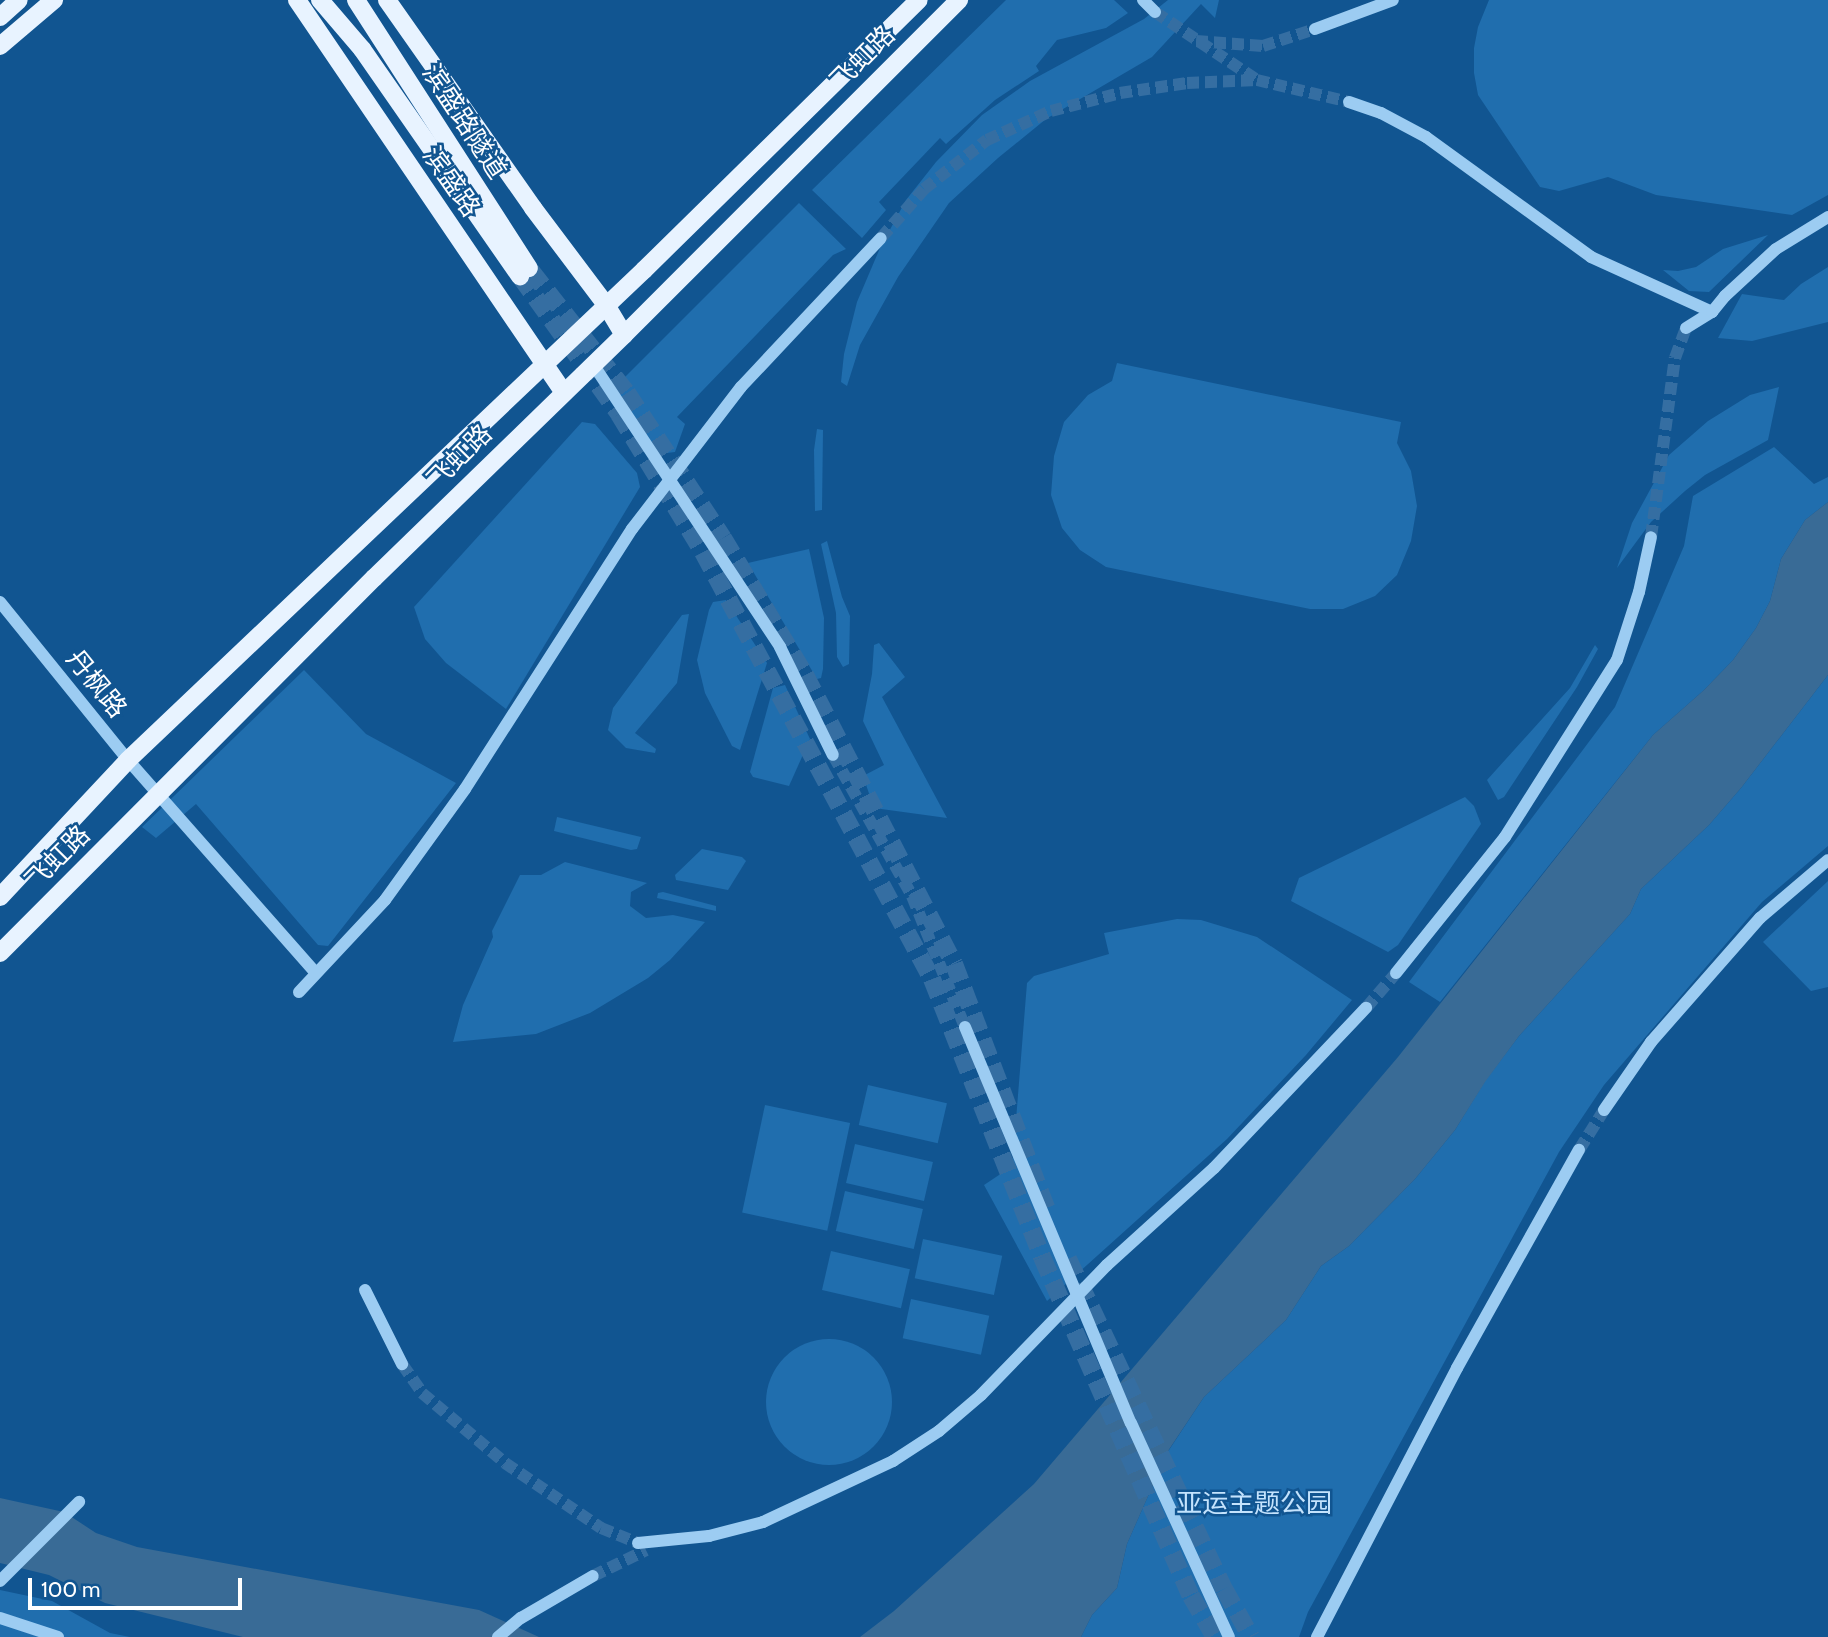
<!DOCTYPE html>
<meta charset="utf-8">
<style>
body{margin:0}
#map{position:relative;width:1828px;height:1637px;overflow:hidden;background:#115591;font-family:Cabin,"Noto Sans SC",sans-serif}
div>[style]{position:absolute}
.green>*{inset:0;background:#206eae;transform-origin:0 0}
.round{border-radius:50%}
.water>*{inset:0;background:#396b96}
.minor-tunnel>*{height:12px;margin-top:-6px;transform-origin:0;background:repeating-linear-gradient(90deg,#356ea2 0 12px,transparent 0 18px)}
.major-tunnel>*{height:18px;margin-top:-9px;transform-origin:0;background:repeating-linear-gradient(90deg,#356ea2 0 18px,transparent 0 27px)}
.minor>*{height:12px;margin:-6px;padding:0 6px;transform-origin:6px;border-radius:6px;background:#9cccf2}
.major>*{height:18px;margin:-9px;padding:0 9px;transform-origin:9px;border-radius:9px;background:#e8f3ff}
.minor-bridge>*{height:12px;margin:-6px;padding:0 6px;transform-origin:6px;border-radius:6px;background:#9cccf2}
span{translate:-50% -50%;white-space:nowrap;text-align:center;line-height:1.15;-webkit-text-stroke:5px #115591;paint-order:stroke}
.street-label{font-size:26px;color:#fff}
.park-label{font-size:26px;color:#c4e3fd}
.scale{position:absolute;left:28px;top:1578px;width:214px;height:32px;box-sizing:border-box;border:4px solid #fff;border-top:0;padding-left:9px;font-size:21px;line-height:24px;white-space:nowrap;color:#fff;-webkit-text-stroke:5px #115591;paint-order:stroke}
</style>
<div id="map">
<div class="green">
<i style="clip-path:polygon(1006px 0,1114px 0,1128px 13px,1106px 28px,1057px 40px,1036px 66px,1039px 71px,995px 100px,946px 144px,940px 138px,879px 202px,886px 210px,862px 238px,812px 190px)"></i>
<i style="clip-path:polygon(1168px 0,1219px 0,1215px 18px,1201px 4px,1152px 57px,1046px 119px,998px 158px,949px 203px,898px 277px,860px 345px,847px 386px,841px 382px,844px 354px,857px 302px,880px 248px,906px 200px,936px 162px,982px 115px,1030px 81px,1144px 19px)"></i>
<i style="clip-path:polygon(1489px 0,1828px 0,1828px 195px,1792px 215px,1656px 195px,1608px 177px,1559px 191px,1540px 187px,1478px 95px,1474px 73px,1474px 48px,1478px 27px)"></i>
<i style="clip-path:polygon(799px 203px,846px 249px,833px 255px,677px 417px,685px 424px,675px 452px,659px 454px,615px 387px)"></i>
<i style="clip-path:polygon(1768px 235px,1709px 292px,1689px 291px,1663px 270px,1678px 271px,1696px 267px,1723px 249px)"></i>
<i style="clip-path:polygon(1828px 267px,1828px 322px,1752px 341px,1718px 338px,1742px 294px,1784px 300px,1801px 284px)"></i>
<i style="clip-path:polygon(1117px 363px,1401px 422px,1397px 443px,1411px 471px,1417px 506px,1411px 541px,1397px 575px,1375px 596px,1343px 609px,1310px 609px,1106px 567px,1080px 550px,1062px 528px,1051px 495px,1054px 456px,1064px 422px,1088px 395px,1112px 381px)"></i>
<i style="clip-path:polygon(1779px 387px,1768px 440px,1705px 475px,1685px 491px,1651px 522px,1617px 568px,1632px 523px,1669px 455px,1708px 421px,1750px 395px)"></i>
<i style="clip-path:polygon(582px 422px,595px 424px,637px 473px,640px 487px,506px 709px,446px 663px,425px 639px,414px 607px)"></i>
<i style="clip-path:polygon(817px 429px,823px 430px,822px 510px,815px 511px,814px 450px)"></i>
<i style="clip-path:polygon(1774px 447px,1814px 484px,1828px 477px,1828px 502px,1805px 520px,1781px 559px,1770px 601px,1756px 628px,1733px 660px,1704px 690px,1653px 735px,1440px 1002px,1409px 982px,1615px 707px,1684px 546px,1693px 496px)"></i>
<i style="clip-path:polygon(827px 541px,842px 597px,850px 616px,849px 664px,843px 667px,837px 657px,836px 613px,821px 544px)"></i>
<i style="clip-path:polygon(809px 549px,824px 618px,823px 669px,821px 678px,817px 679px,748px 563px)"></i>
<i style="clip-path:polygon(726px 600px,767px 663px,740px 750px,732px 746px,705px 693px,697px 660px,709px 610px,713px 602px)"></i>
<i style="clip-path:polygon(689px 614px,677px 683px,635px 733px,656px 749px,655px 753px,626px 748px,608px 730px,613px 708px,682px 615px)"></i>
<i style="clip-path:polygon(879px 643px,905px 677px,882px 697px,947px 818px,874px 808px,863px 776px,884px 765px,863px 721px,872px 674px,874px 645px)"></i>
<i style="clip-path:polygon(1595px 645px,1598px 649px,1577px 687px,1504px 797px,1498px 800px,1487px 780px,1570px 688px)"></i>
<i style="clip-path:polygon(304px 670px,366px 734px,456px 783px,328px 946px,318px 945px,196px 804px,156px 838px,142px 827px)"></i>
<i style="clip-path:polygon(1828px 675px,1828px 846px,1762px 902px,1604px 1085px,1559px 1152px,1308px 1612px,1299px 1637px,1081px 1637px,1092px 1615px,1117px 1588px,1127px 1544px,1167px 1453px,1204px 1397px,1286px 1320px,1321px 1266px,1349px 1246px,1415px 1179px,1455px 1130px,1485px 1081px,1519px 1036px,1630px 914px,1641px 889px,1709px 825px,1741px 788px)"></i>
<i style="clip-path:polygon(785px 685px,810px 739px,789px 786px,753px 777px,750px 772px,773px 688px)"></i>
<i style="clip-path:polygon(1465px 797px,1474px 806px,1481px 824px,1398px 945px,1388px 952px,1291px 901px,1299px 878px)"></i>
<i style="clip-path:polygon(557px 817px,641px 837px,637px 849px,631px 850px,554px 831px)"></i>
<i style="clip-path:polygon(702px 849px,742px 857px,746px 861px,728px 890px,676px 880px,675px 875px)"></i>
<i style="clip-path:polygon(565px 862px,647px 883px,631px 892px,630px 906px,646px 918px,673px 915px,705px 922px,670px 960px,648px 978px,590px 1013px,536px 1034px,453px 1042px,463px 1005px,493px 937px,492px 931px,520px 875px,541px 875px)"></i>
<i style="clip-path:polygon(1828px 881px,1828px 987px,1811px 991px,1763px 942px)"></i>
<i style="clip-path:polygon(663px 892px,716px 906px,716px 911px,657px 898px,658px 893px)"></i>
<i style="clip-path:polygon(1177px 919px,1201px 920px,1257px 937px,1352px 1000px,1306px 1055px,1227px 1139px,1047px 1301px,984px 1185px,1008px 1169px,1013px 1157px,1027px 983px,1034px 976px,1109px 954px,1104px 933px)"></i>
<i style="left:868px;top:1085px;width:81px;height:41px;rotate:13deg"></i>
<i style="left:765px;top:1105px;width:87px;height:110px;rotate:12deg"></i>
<i style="left:855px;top:1144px;width:80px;height:40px;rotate:13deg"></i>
<i style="left:845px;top:1191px;width:80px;height:41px;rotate:13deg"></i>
<i style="left:923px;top:1239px;width:81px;height:40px;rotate:12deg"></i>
<i style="left:831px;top:1251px;width:81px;height:40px;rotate:13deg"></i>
<i style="left:911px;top:1299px;width:80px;height:40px;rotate:12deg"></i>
<i class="round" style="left:766px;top:1339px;width:126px;height:126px"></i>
<i style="clip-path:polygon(0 1590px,52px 1601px,110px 1633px,130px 1637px,0 1637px)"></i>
</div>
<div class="water">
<i style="clip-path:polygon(1828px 502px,1828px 675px,1741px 788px,1709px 825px,1641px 889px,1630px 914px,1519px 1036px,1485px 1082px,1455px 1130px,1415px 1179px,1349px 1246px,1321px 1266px,1286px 1320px,1204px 1397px,1168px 1451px,1127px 1544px,1117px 1588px,1092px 1615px,1081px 1637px,860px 1637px,894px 1611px,1034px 1484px,1398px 1057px,1653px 735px,1704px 690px,1733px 660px,1756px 628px,1770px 601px,1781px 559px,1805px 520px)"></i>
<i style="clip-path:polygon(0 1498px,64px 1512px,96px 1533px,137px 1547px,479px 1610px,539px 1637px,243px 1637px,105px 1603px,49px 1575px,0 1563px)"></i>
</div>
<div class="minor-tunnel">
<i style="left:1155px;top:12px;width:123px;rotate:33.7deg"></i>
<i style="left:1196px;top:41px;width:67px;rotate:4.3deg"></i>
<i style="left:1263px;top:46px;width:55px;rotate:-18.1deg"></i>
<i style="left:881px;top:238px;width:65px;rotate:-48.7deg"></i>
<i style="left:924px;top:189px;width:80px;rotate:-37.9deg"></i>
<i style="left:987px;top:140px;width:70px;rotate:-24.4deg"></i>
<i style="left:1051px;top:111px;width:71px;rotate:-14.6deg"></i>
<i style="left:1120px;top:93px;width:68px;rotate:-8.5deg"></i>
<i style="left:1187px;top:83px;width:70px;rotate:-2.5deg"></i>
<i style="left:1257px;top:80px;width:95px;rotate:13.4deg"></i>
<i style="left:1651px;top:537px;width:181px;rotate:-82.4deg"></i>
<i style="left:1675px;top:358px;width:32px;rotate:-70deg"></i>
<i style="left:833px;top:755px;width:162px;rotate:60.7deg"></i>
<i style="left:912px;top:896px;width:141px;rotate:68deg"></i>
<i style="left:1366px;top:1008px;width:46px;rotate:-49.4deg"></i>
<i style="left:1579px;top:1150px;width:47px;rotate:-58deg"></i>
<i style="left:402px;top:1364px;width:35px;rotate:55deg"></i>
<i style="left:422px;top:1393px;width:109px;rotate:40.1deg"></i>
<i style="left:505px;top:1463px;width:116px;rotate:34.1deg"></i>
<i style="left:601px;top:1528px;width:40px;rotate:22deg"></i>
<i style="left:593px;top:1576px;width:59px;rotate:-26.1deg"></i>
</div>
<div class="major-tunnel">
<i style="left:531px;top:271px;width:155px;rotate:51.8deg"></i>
<i style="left:627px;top:393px;width:174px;rotate:56.5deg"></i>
<i style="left:723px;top:538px;width:160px;rotate:59.1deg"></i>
<i style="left:805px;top:675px;width:325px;rotate:62.7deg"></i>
<i style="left:954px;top:964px;width:261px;rotate:69.3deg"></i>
<i style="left:520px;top:276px;width:170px;rotate:54.3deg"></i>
<i style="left:619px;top:414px;width:162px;rotate:58.7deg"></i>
<i style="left:703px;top:552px;width:485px;rotate:61.8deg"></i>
<i style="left:932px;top:979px;width:299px;rotate:68.4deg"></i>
<i style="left:1042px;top:1257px;width:370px;rotate:66.3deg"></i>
<i style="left:1191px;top:1596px;width:48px;rotate:59.7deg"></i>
<i style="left:1068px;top:1259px;width:365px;rotate:64.7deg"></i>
<i style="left:1224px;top:1589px;width:55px;rotate:60.6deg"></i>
</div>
<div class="minor">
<i style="left:1143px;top:0;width:17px;rotate:45deg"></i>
<i style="left:1315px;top:29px;width:83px;rotate:-20.4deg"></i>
<i style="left:1349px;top:102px;width:34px;rotate:19deg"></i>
<i style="left:1381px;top:113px;width:51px;rotate:28.1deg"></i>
<i style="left:1426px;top:137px;width:204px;rotate:36deg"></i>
<i style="left:1591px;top:257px;width:133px;rotate:24.4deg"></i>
<i style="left:1686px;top:328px;width:31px;rotate:-32deg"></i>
<i style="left:1712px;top:312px;width:21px;rotate:-51deg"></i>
<i style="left:1725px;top:296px;width:69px;rotate:-42.7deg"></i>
<i style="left:1776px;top:249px;width:61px;rotate:-31.6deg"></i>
<i style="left:593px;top:364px;width:339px;rotate:56.5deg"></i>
<i style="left:780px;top:647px;width:120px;rotate:63.9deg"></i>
<i style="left:0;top:602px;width:203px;rotate:51deg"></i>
<i style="left:128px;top:760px;width:284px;rotate:48.6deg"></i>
<i style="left:1396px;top:973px;width:174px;rotate:-51.3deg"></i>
<i style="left:1505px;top:837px;width:209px;rotate:-57.7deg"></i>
<i style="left:1617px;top:660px;width:71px;rotate:-72.1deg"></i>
<i style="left:1639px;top:592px;width:56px;rotate:-77.7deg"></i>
<i style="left:299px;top:992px;width:126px;rotate:-46.9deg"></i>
<i style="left:385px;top:900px;width:137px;rotate:-54.2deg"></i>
<i style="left:465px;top:789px;width:309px;rotate:-57.3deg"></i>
<i style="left:632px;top:529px;width:179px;rotate:-52.5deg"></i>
<i style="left:741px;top:387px;width:204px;rotate:-46.8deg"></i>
<i style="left:1604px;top:1110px;width:83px;rotate:-55.3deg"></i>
<i style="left:1651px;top:1042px;width:165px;rotate:-48.7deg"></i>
<i style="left:1760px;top:918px;width:89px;rotate:-40.5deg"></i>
<i style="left:365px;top:1290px;width:83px;rotate:63.4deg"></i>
<i style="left:638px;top:1543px;width:71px;rotate:-5.6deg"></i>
<i style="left:709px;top:1536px;width:56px;rotate:-14.5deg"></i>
<i style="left:763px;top:1522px;width:144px;rotate:-25.1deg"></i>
<i style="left:893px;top:1461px;width:55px;rotate:-33.1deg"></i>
<i style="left:939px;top:1431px;width:55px;rotate:-40.6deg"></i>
<i style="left:981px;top:1395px;width:181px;rotate:-45.9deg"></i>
<i style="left:1107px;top:1265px;width:144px;rotate:-42.2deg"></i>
<i style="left:1214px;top:1168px;width:221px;rotate:-46.5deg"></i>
<i style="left:0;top:1581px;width:112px;rotate:-45deg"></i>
<i style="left:0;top:1618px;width:61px;rotate:18.1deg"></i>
<i style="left:498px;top:1637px;width:30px;rotate:-40deg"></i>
<i style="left:521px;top:1618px;width:83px;rotate:-30.3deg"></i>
<i style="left:1317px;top:1637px;width:303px;rotate:-62.5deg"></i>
<i style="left:1457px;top:1368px;width:250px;rotate:-60.8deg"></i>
</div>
<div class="major">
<i style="left:297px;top:0;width:474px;rotate:55.8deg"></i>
<i style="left:320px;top:0;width:65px;rotate:49.4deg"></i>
<i style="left:362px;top:49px;width:277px;rotate:55.2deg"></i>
<i style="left:356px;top:0;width:319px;rotate:57.2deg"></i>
<i style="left:387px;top:0;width:254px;rotate:54.9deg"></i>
<i style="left:533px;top:208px;width:121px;rotate:53deg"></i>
<i style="left:606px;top:305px;width:35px;rotate:59deg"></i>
<i style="left:0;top:17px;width:25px;rotate:-42deg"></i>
<i style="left:0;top:46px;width:71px;rotate:-40.4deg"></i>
<i style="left:0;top:897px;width:187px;rotate:-46.9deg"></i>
<i style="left:128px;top:760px;width:712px;rotate:-43.52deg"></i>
<i style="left:644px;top:270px;width:385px;rotate:-44.5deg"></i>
<i style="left:0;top:953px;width:530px;rotate:-45.08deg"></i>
<i style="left:374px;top:578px;width:349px;rotate:-44.2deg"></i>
<i style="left:624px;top:335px;width:474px;rotate:-45deg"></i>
</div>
<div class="minor-bridge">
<i style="left:965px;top:1027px;width:429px;rotate:67.3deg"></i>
<i style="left:1131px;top:1423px;width:235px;rotate:65.4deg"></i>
</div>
<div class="street-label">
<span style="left:863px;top:58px;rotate:-45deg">飞虹路</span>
<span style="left:464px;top:122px;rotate:57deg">滨盛路隧道</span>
<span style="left:451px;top:182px;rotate:55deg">滨盛路</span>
<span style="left:460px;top:457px;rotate:-45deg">飞虹路</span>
<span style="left:96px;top:684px;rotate:51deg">丹枫路</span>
<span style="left:58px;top:858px;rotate:-45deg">飞虹路</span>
</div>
<div class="park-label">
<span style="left:1254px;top:1504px">亚运主题公园</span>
</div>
<div class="scale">100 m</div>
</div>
